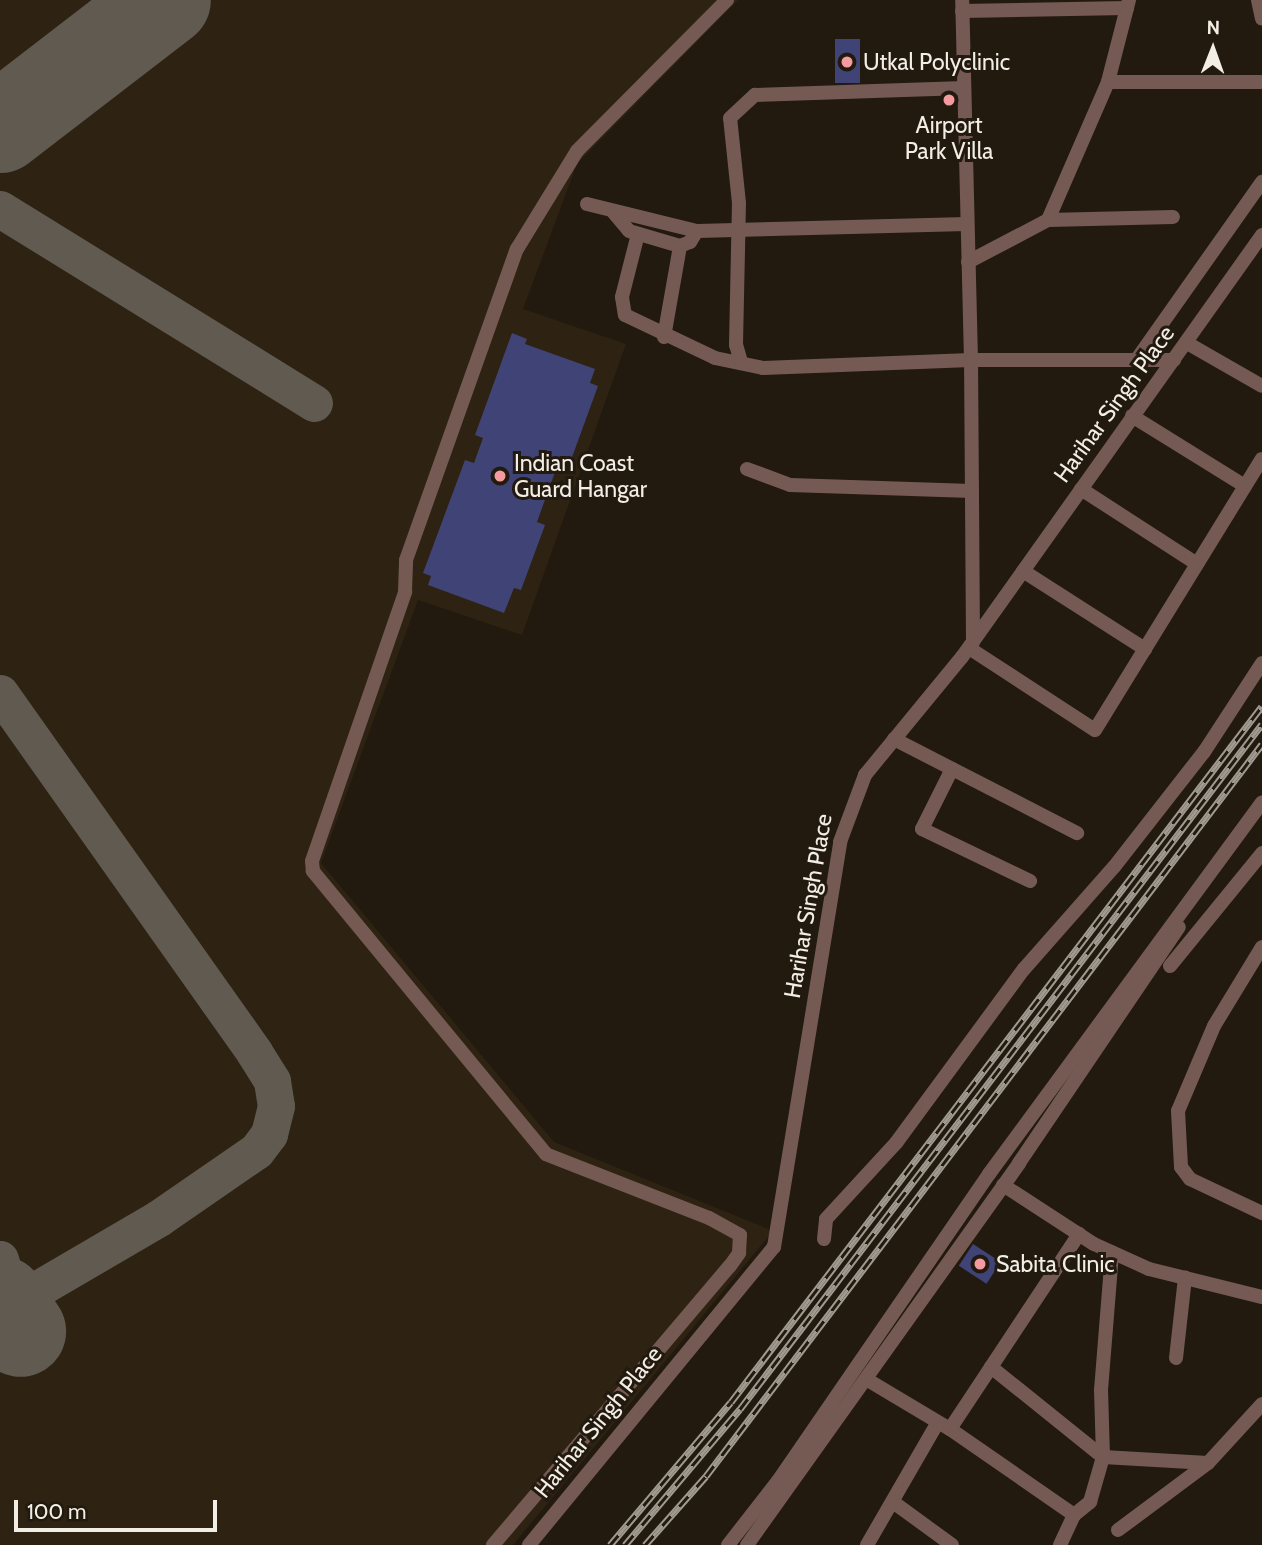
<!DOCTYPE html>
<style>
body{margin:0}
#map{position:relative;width:1262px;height:1545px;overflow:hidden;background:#221a0f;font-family:Cabin,sans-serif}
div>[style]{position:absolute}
.built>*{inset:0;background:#2e2212}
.taxiway>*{height:37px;margin:-18.5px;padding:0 18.5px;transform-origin:18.5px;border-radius:18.5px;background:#615a50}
.runway>*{height:91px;margin:-45.5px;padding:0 45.5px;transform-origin:45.5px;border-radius:45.5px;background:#615a50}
.building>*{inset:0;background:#404375;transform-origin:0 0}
.minor>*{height:14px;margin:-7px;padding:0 7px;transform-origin:7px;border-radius:7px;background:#755a54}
.rail>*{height:7px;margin-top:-3.5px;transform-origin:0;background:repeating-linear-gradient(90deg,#221a0f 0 13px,#a09a90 0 26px);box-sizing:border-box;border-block:2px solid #a09a90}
.dots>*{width:19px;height:19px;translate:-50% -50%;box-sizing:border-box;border:4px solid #221a0f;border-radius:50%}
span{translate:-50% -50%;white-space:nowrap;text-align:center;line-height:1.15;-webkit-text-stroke:6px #221a0f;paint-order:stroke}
.poi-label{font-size:23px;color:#f2ede5}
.left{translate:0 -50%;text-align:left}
.street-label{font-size:23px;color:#f2ede5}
.north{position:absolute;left:1178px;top:14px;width:70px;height:70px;-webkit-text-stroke:5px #221a0f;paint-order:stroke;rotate:1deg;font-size:19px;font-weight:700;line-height:28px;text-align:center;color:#f2ede5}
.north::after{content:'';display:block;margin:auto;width:24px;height:32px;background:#f2ede5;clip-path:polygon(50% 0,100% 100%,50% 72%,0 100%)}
.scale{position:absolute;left:14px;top:1500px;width:203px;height:32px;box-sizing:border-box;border:4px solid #f2ede5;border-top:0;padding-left:9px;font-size:21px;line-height:24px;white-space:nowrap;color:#f2ede5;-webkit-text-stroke:5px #221a0f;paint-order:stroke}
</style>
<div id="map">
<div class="built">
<i style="clip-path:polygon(0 0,738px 0,577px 164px,523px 309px,626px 344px,522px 635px,418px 600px,321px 863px,554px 1142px,773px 1231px,513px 1545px,0 1545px)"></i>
</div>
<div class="taxiway">
<i style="left:0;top:209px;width:369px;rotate:31.7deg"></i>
<i style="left:0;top:693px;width:440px;rotate:54.7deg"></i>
<i style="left:254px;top:1052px;width:34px;rotate:58deg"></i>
<i style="left:272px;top:1081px;width:25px;rotate:81deg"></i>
<i style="left:276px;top:1106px;width:29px;rotate:104deg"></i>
<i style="left:269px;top:1134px;width:21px;rotate:127deg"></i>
<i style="left:256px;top:1151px;width:118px;rotate:145.4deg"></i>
<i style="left:159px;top:1218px;width:178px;rotate:149.7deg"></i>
<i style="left:0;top:1259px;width:26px;rotate:74deg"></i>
<i style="left:7px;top:1284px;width:42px;rotate:99.7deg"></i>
</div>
<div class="runway">
<i style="left:0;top:127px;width:208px;rotate:-37.6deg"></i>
<i style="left:0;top:1301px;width:36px;rotate:56deg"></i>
</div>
<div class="building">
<i style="left:835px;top:39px;width:25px;height:44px"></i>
<i style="clip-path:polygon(512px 333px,527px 339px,525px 344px,595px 369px,590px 383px,598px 386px,571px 460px,563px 457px,555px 472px,537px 522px,545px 525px,521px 590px,514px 588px,504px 613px,428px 585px,431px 576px,423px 573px,465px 460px,474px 463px,483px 438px,475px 435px)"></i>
<i style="left:973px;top:1244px;width:33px;height:26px;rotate:33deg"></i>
</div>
<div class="minor">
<i style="left:1129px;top:0;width:85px;rotate:104.4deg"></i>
<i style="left:1108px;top:82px;width:154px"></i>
<i style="left:1258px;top:0;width:19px;rotate:78deg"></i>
<i style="left:962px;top:11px;width:165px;rotate:-1deg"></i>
<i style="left:587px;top:204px;width:113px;rotate:13.8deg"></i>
<i style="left:697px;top:231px;width:270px;rotate:-1.5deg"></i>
<i style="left:614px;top:213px;width:23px;rotate:50deg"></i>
<i style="left:629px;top:231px;width:53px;rotate:16.4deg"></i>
<i style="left:680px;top:246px;width:11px;rotate:-22deg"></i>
<i style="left:690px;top:242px;width:13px;rotate:-58deg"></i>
<i style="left:1048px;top:220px;width:125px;rotate:-1.4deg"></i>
<i style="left:638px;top:234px;width:65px;rotate:104.3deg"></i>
<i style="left:622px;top:297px;width:18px;rotate:81deg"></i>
<i style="left:625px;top:315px;width:100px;rotate:25.5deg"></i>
<i style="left:715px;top:358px;width:49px;rotate:11.8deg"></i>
<i style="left:763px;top:368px;width:208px;rotate:-2.2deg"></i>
<i style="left:971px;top:360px;width:360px;rotate:-91.4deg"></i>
<i style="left:968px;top:262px;width:90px;rotate:-27.7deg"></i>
<i style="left:1048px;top:220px;width:150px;rotate:-66.5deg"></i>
<i style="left:664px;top:337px;width:92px;rotate:-80deg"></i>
<i style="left:1187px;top:343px;width:86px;rotate:29.8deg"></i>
<i style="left:1137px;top:359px;width:217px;rotate:-54.8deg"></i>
<i style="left:741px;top:362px;width:18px;rotate:-106deg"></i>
<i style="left:736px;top:345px;width:142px;rotate:-88.8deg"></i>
<i style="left:739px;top:203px;width:85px;rotate:-96deg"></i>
<i style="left:730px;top:118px;width:34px;rotate:-43deg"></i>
<i style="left:755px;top:95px;width:209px;rotate:-1.9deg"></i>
<i style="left:1132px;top:416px;width:133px;rotate:31.8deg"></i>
<i style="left:747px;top:469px;width:46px;rotate:20.4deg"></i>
<i style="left:790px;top:485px;width:182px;rotate:1.9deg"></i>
<i style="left:1081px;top:489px;width:138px;rotate:32.9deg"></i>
<i style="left:1023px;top:571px;width:145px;rotate:32.6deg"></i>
<i style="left:973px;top:642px;width:282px;rotate:-90.4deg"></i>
<i style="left:971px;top:360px;width:203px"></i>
<i style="left:969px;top:648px;width:150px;rotate:33.1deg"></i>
<i style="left:1095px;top:730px;width:318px;rotate:-58.4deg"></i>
<i style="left:894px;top:739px;width:206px;rotate:27.2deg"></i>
<i style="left:952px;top:769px;width:67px;rotate:116.6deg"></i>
<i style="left:922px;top:829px;width:120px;rotate:25.7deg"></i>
<i style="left:1262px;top:947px;width:92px;rotate:121.3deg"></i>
<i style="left:1214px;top:1026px;width:92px;rotate:113deg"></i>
<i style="left:1178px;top:1111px;width:56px;rotate:86.9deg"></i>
<i style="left:1181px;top:1167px;width:15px;rotate:53deg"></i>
<i style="left:1190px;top:1179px;width:80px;rotate:25.3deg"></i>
<i style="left:1170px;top:966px;width:146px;rotate:-50.8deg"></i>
<i style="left:1003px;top:1185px;width:108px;rotate:33deg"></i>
<i style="left:1094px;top:1244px;width:60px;rotate:24.4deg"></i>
<i style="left:1149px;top:1269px;width:116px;rotate:13.9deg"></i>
<i style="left:824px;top:1239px;width:20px;rotate:-84deg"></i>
<i style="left:826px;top:1219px;width:103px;rotate:-47.4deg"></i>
<i style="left:896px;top:1143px;width:216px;rotate:-53.7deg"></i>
<i style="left:1024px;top:969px;width:136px;rotate:-48.6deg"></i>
<i style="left:1114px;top:867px;width:146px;rotate:-52deg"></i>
<i style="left:1204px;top:752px;width:106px;rotate:-56.9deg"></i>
<i style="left:1176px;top:1358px;width:81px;rotate:-83.6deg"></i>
<i style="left:991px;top:1367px;width:144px;rotate:38.8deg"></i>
<i style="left:1103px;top:1457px;width:105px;rotate:3.3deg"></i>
<i style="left:1208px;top:1463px;width:80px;rotate:-47.5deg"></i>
<i style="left:866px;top:1379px;width:98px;rotate:30.8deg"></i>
<i style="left:950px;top:1429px;width:151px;rotate:34.7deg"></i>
<i style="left:950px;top:1429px;width:234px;rotate:-56.5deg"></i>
<i style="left:893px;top:1502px;width:73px;rotate:36.1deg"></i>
<i style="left:1118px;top:1530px;width:112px;rotate:-36.7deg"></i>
<i style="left:493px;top:1545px;width:366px;rotate:-49.7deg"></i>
<i style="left:730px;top:1266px;width:16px;rotate:-55deg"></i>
<i style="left:739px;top:1253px;width:18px;rotate:-87deg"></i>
<i style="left:740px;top:1235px;width:35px;rotate:-151deg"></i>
<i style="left:709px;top:1218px;width:175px;rotate:-158.6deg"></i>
<i style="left:546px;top:1154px;width:367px;rotate:-129.5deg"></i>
<i style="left:313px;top:871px;width:10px;rotate:-96deg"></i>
<i style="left:312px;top:861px;width:285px;rotate:-70.9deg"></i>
<i style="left:405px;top:592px;width:32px;rotate:-88deg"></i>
<i style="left:406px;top:560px;width:330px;rotate:-70.4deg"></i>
<i style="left:517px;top:249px;width:115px;rotate:-58.5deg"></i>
<i style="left:577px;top:151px;width:213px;rotate:-45.2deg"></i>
<i style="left:529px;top:1545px;width:386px;rotate:-50.6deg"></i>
<i style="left:774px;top:1247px;width:410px;rotate:-80.7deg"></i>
<i style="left:840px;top:842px;width:72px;rotate:-69.5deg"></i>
<i style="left:865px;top:775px;width:153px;rotate:-50.6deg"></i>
<i style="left:962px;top:657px;width:518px;rotate:-54.59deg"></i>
<i style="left:728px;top:1545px;width:81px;rotate:-52deg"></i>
<i style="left:778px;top:1481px;width:373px;rotate:-55.5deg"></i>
<i style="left:989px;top:1174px;width:461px;rotate:-53.7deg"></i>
<i style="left:747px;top:1545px;width:469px;rotate:-54.5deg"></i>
<i style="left:1019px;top:1163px;width:285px;rotate:-55.9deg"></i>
<i style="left:867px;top:1545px;width:140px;rotate:-60deg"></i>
<i style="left:1060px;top:1545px;width:33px;rotate:-65deg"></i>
<i style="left:1074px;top:1515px;width:21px;rotate:-39deg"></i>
<i style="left:1090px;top:1502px;width:47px;rotate:-73.9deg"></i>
<i style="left:1103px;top:1457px;width:67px;rotate:-91.7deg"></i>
<i style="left:1101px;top:1390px;width:138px;rotate:-85.4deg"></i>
</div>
<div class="rail">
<i style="left:610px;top:1545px;width:187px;rotate:-49.8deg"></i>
<i style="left:731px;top:1402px;width:875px;rotate:-52.66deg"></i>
<i style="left:625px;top:1545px;width:178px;rotate:-49.8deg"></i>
<i style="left:740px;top:1409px;width:861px;rotate:-52.69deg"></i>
<i style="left:645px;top:1545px;width:92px;rotate:-48.5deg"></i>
<i style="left:706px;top:1476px;width:919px;rotate:-52.78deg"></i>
</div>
<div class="dots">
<i style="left:847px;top:62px;background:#f49b9f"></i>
<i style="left:949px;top:100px;background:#f49b9f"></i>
<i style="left:500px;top:476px;background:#f49b9f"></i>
<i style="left:980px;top:1264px;background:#f49b9f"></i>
</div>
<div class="poi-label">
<span class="left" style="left:863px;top:62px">Utkal Polyclinic</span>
<span style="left:949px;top:138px">Airport<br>Park Villa</span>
<span class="left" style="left:514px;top:476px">Indian Coast<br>Guard Hangar</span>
<span class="left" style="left:996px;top:1264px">Sabita Clinic</span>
</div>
<div class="street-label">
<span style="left:1114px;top:404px;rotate:-54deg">Harihar Singh Place</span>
<span style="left:808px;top:906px;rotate:-80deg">Harihar Singh Place</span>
<span style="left:598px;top:1422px;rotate:-51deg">Harihar Singh Place</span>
</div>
<div class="north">N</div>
<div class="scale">100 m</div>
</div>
